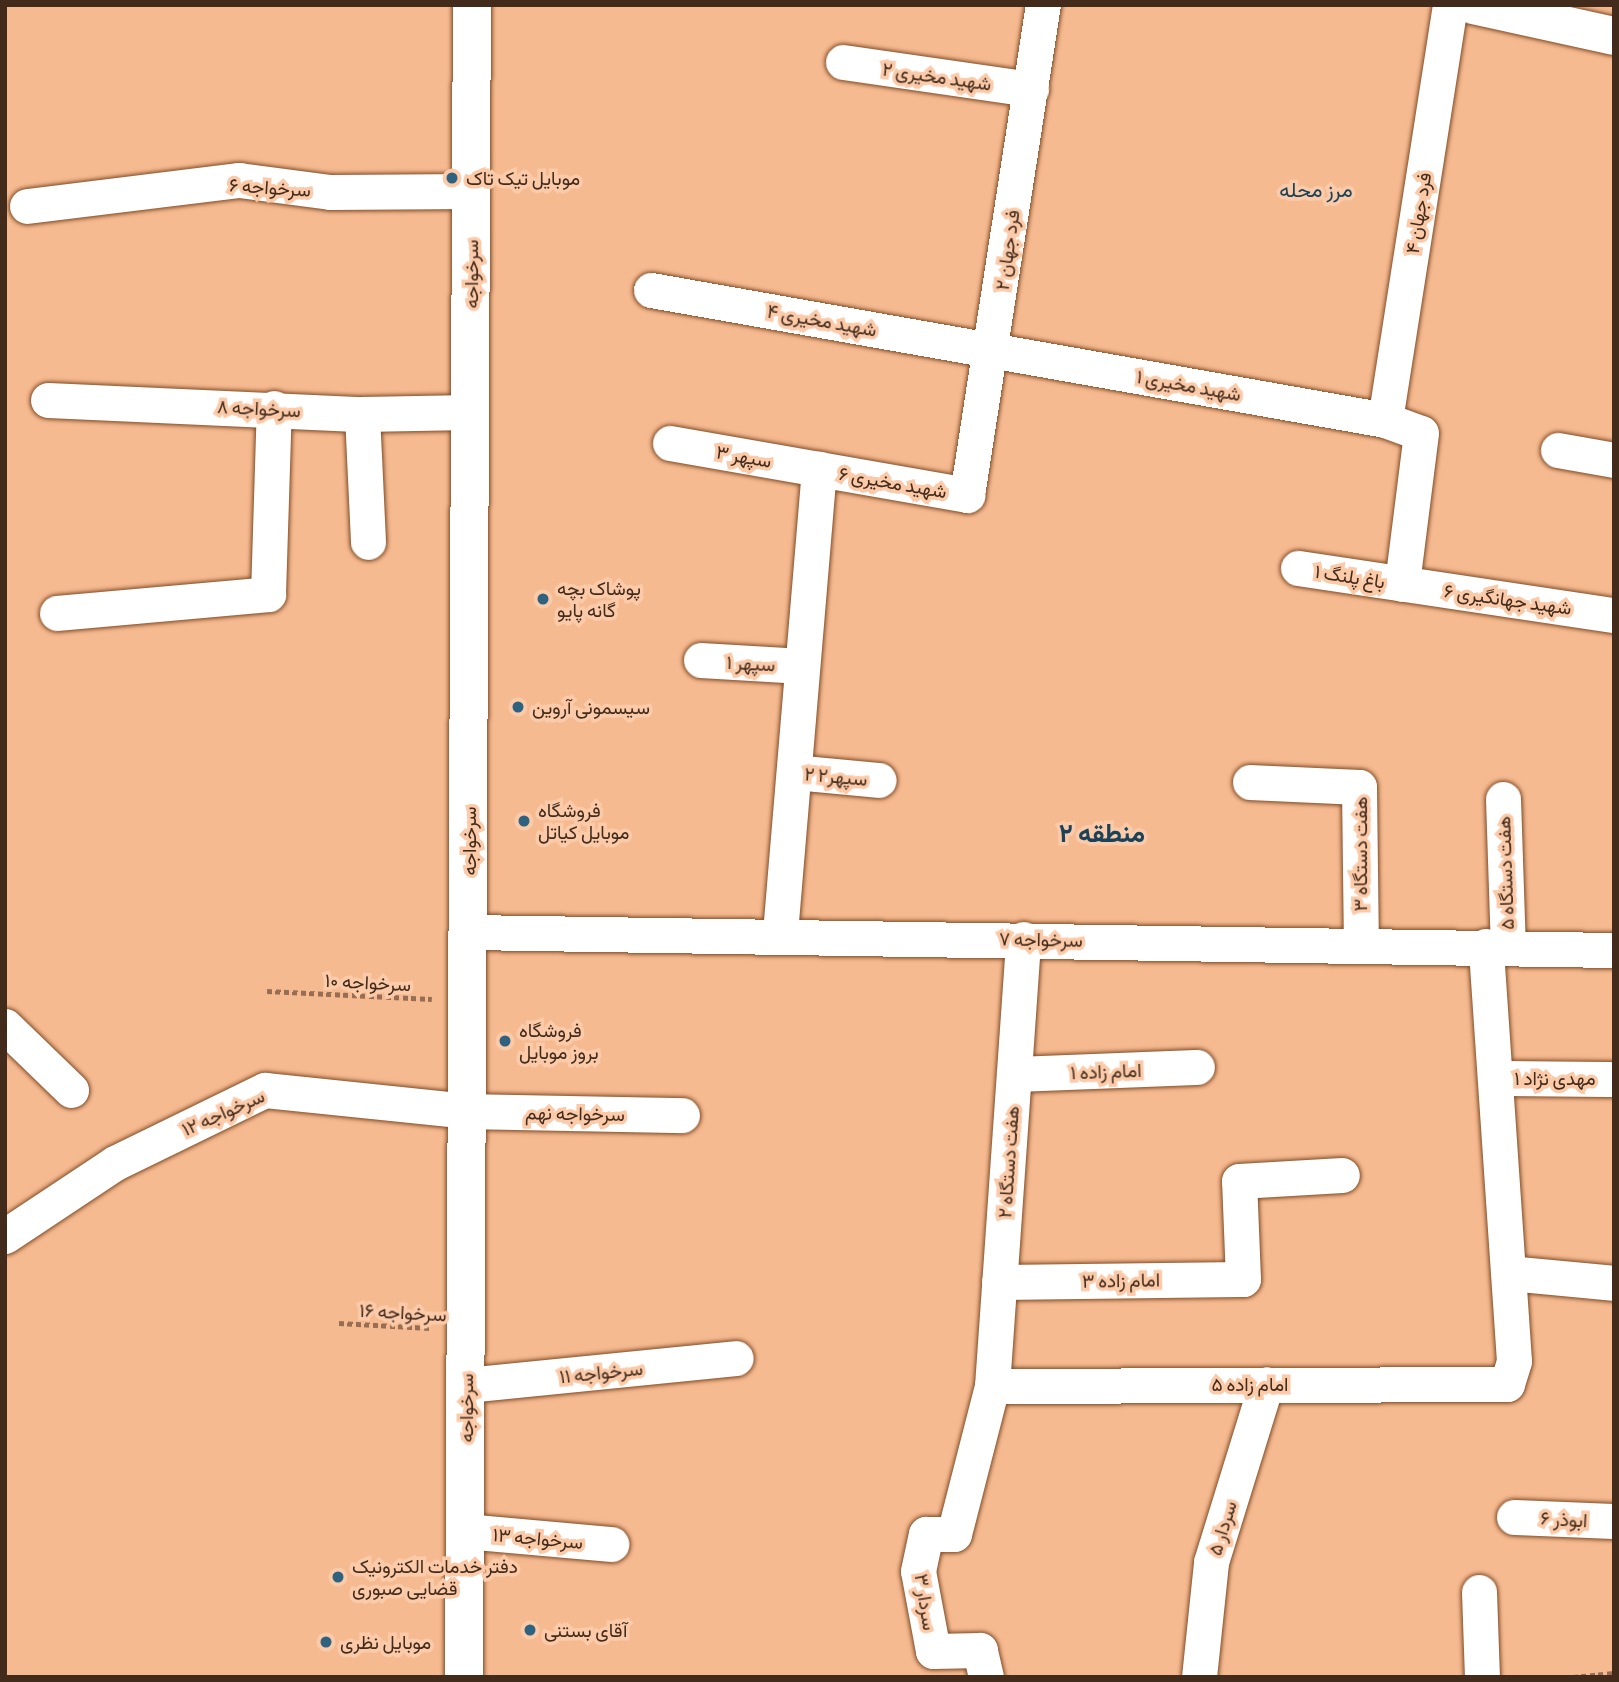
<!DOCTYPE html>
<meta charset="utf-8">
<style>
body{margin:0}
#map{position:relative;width:1619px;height:1682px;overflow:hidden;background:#f6ba91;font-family:Commissioner,Vazirmatn,sans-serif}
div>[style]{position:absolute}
.path>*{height:4.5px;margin-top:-2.25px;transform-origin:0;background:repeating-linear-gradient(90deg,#976e53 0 5px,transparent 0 8.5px)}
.roads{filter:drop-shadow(0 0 2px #814c25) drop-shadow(0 0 2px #814c25)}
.minor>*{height:35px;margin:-17.5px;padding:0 17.5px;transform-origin:17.5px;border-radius:17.5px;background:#fff}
.tertiary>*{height:38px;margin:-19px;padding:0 19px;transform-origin:19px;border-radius:19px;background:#fff}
.secondary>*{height:38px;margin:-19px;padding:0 19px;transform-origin:19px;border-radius:19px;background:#fff}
.dots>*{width:19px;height:19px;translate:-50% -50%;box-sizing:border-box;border:4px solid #fbcaa9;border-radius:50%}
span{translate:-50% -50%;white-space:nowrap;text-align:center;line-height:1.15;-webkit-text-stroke:7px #fbcaa9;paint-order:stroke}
.street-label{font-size:19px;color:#432b1b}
.poi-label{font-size:19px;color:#432b1b}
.left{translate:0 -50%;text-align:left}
.neighbourhood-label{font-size:21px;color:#1a435a}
.district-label{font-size:26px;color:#1a435a;font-weight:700}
.frame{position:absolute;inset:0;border:7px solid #432b1b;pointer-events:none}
</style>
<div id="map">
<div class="path">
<i style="left:267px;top:991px;width:165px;rotate:2.8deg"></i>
<i style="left:339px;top:1323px;width:91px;rotate:3.1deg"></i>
<i style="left:1573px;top:1677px;width:41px;rotate:-5.6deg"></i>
</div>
<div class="roads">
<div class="minor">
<i style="left:843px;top:62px;width:190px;rotate:8.2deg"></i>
<i style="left:27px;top:206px;width:214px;rotate:-7deg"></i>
<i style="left:239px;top:180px;width:92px;rotate:7.5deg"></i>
<i style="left:330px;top:192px;width:141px;rotate:-0.4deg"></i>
<i style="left:651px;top:290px;width:745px;rotate:10.04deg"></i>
<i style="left:1385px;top:420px;width:38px;rotate:20deg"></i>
<i style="left:1421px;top:433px;width:152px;rotate:97.2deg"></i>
<i style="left:48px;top:400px;width:314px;rotate:2.6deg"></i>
<i style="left:362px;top:414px;width:108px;rotate:-1.1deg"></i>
<i style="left:362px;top:414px;width:128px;rotate:87.3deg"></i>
<i style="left:1385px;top:420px;width:420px;rotate:-81.1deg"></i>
<i style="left:670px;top:443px;width:302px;rotate:9.9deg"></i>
<i style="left:967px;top:495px;width:496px;rotate:-81.2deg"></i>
<i style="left:1558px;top:450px;width:57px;rotate:10.1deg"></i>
<i style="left:1298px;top:568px;width:319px;rotate:8.5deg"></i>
<i style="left:57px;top:613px;width:212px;rotate:-5.1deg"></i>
<i style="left:268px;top:594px;width:186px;rotate:-88.2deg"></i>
<i style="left:701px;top:660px;width:101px;rotate:3.4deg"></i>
<i style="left:794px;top:772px;width:85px;rotate:5.4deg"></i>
<i style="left:1250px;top:782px;width:109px;rotate:2.6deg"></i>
<i style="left:1359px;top:787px;width:159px;rotate:89.3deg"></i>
<i style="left:1503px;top:799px;width:147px;rotate:88.1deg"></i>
<i style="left:468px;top:932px;width:1146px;rotate:0.9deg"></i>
<i style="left:780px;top:933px;width:466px;rotate:-85.2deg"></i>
<i style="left:5px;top:1026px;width:92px;rotate:44.1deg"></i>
<i style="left:1014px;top:1074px;width:183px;rotate:-2.2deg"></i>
<i style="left:1496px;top:1078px;width:118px;rotate:0.5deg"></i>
<i style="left:5px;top:1236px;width:132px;rotate:-33.6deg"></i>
<i style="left:115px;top:1163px;width:167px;rotate:-26deg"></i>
<i style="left:265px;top:1090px;width:203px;rotate:5.9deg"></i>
<i style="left:467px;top:1111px;width:215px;rotate:1.1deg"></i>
<i style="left:1509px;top:1273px;width:105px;rotate:5.4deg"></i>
<i style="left:999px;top:1282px;width:244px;rotate:-0.7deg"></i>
<i style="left:1243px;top:1279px;width:98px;rotate:-92.3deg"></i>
<i style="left:1239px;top:1181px;width:103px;rotate:-3.3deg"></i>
<i style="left:466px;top:1385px;width:271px;rotate:-5.7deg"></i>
<i style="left:992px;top:1386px;width:515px;rotate:-0.22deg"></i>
<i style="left:1507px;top:1384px;width:24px;rotate:-73deg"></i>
<i style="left:1514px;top:1361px;width:416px;rotate:-93.9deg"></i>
<i style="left:1514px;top:1517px;width:100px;rotate:2.3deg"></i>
<i style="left:465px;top:1531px;width:147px;rotate:5.1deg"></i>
<i style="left:1479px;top:1592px;width:85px;rotate:88deg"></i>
<i style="left:986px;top:1677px;width:28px;rotate:-103deg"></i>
<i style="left:980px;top:1650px;width:47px;rotate:178.8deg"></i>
<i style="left:933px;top:1651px;width:81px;rotate:-100.6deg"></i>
<i style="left:918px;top:1571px;width:38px;rotate:-78deg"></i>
<i style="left:926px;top:1534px;width:28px"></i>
<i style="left:954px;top:1534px;width:153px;rotate:-75.6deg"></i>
<i style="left:992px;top:1386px;width:448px;rotate:-86deg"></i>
<i style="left:1199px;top:1677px;width:116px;rotate:-84deg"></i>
<i style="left:1211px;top:1562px;width:186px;rotate:-72.8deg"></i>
</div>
<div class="tertiary">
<i style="left:1473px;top:5px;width:144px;rotate:12.4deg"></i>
</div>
<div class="secondary">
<i style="left:464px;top:1677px;width:1672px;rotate:-89.73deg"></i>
</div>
</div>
<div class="dots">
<i style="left:452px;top:178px;background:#2e627e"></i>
<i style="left:543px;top:599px;background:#2e627e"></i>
<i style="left:518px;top:707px;background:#2e627e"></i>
<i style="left:524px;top:821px;background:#2e627e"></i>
<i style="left:505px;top:1041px;background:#2e627e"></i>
<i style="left:338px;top:1577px;background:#2e627e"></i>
<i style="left:530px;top:1630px;background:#2e627e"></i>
<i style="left:326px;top:1642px;background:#2e627e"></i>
</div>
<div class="street-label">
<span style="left:937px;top:76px;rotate:8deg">۲ شهید مخیری</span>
<span style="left:270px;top:187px;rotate:4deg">سرخواجه ۶</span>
<span style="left:1418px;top:213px;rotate:-81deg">۴ فرد جهان</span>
<span style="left:1007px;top:250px;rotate:-82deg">۲ فرد جهان</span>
<span style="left:471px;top:274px;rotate:-90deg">سرخواجه</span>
<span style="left:822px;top:320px;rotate:10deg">۴ شهید مخیری</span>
<span style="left:1189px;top:385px;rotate:10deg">شهید مخیری ۱</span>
<span style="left:259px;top:408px;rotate:3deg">۸ سرخواجه</span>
<span style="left:744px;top:456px;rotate:10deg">۳ سپهر</span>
<span style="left:893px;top:482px;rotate:10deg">شهید مخیری ۶</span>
<span style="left:1350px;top:576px;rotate:9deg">۱ باغ پلنگ</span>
<span style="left:1508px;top:599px;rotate:8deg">۶ شهید جهانگیری</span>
<span style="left:751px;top:663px;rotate:3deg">۱ سپهر</span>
<span style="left:836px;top:776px;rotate:5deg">۲ سپهر۲</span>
<span style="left:469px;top:841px;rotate:-90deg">سرخواجه</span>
<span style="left:1360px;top:854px;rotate:-90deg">۳ هفت دستگاه</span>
<span style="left:1505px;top:873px;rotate:-92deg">هفت دستگاه ۵</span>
<span style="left:1041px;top:939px;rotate:1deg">سرخواجه ۷</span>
<span style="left:368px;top:982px;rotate:3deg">۱۰ سرخواجه</span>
<span style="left:1106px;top:1071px;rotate:-2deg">۱ امام زاده</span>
<span style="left:1555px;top:1078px">۱ مهدی نژاد</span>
<span style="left:223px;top:1112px;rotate:-24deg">۱۲ سرخواجه</span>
<span style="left:575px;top:1113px;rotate:1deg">سرخواجه نهم</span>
<span style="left:1008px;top:1162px;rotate:-86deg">هفت دستگاه ۲</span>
<span style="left:1121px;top:1280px;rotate:-1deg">۳ امام زاده</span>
<span style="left:403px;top:1312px;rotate:3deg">۱۶ سرخواجه</span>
<span style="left:601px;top:1372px;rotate:-6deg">۱۱ سرخواجه</span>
<span style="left:1250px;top:1384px">۵ امام زاده</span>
<span style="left:466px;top:1408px;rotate:-90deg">سرخواجه</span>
<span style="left:1564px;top:1519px;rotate:3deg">ابوذر ۶</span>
<span style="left:1222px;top:1528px;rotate:-73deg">۵ سردار</span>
<span style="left:538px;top:1538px;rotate:5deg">۱۳ سرخواجه</span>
<span style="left:926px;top:1602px;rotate:81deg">۳ سردار</span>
</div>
<div class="poi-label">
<span class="left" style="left:466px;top:178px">موبایل تیک تاک</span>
<span class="left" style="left:557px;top:599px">پوشاک بچه<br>گانه پایو</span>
<span class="left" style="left:532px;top:707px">سیسمونی آروین</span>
<span class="left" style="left:538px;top:821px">فروشگاه<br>موبایل کیاتل</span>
<span class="left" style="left:519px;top:1041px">فروشگاه<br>بروز موبایل</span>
<span class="left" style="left:352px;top:1577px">دفتر خدمات الکترونیک<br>قضایی صبوری</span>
<span class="left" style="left:544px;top:1630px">آقای بستنی</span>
<span class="left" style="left:340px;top:1642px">موبایل نظری</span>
</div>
<div class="neighbourhood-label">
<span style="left:1316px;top:189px">مرز محله</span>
</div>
<div class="district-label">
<span style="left:1102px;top:832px">منطقه ۲</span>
</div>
<div class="frame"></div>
</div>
